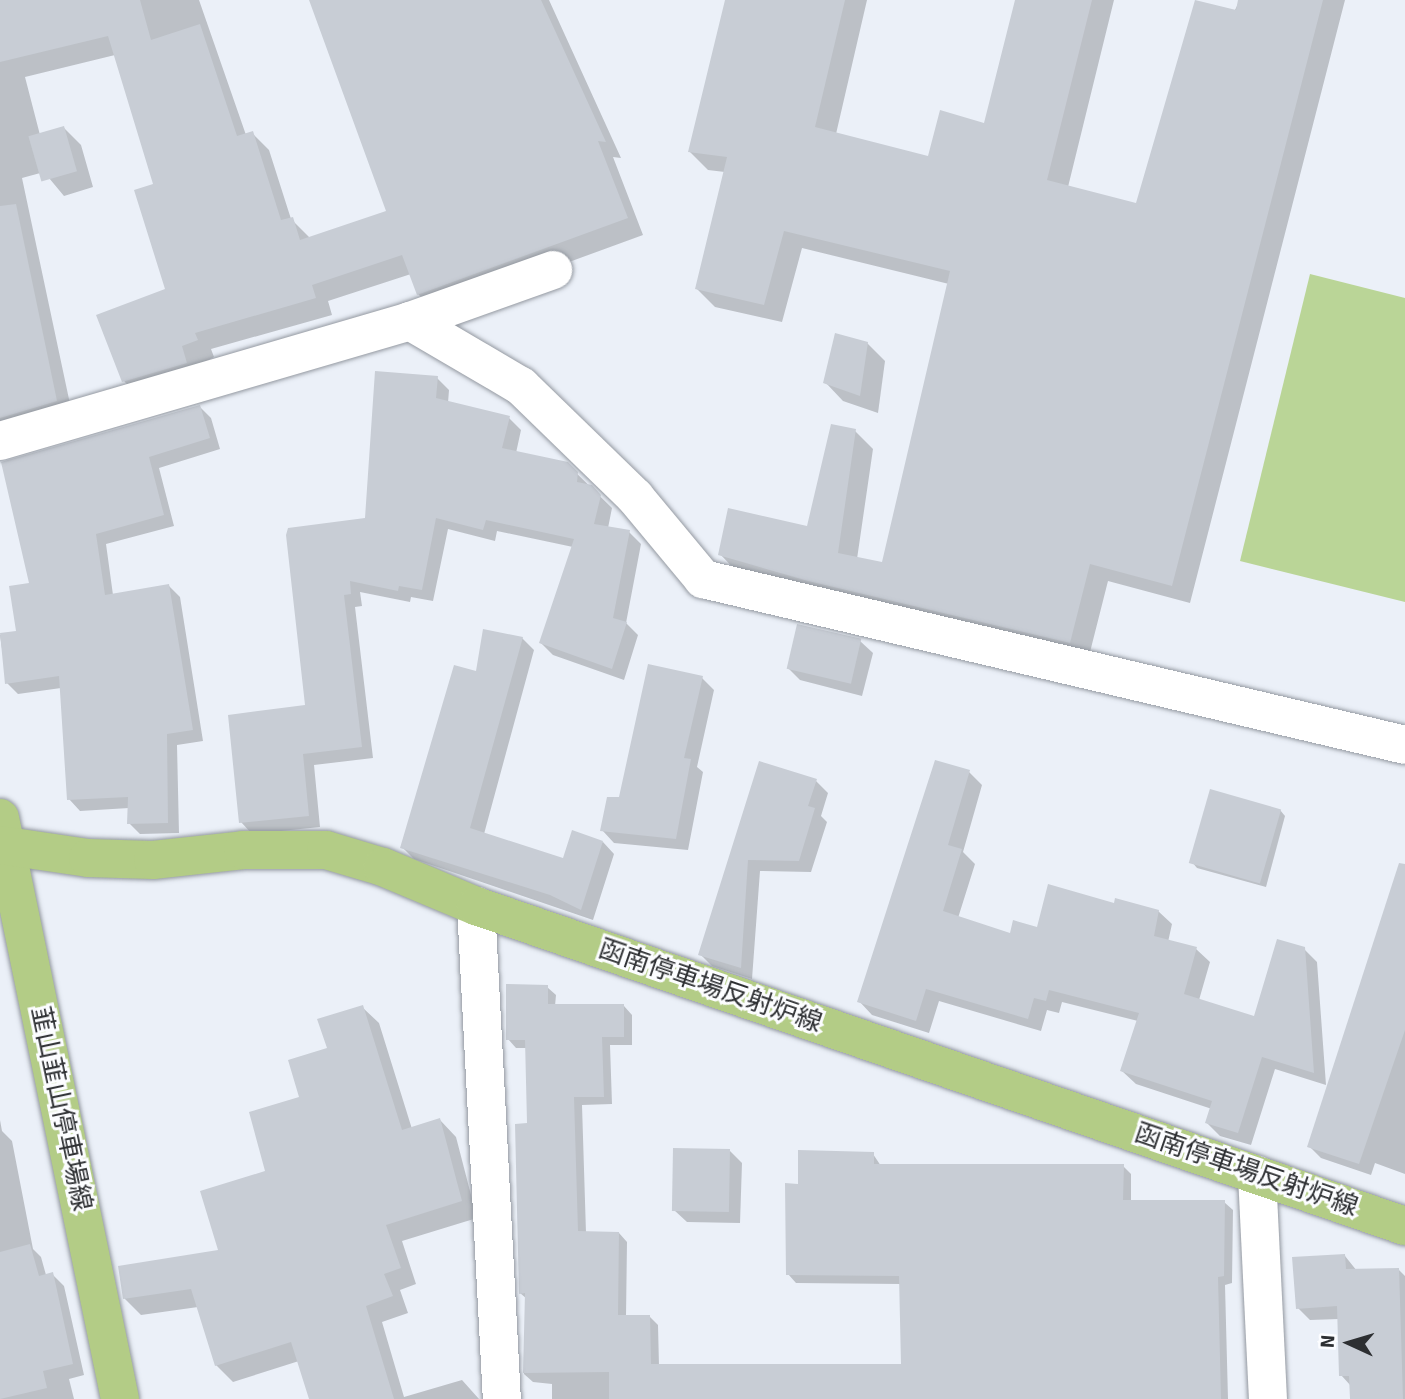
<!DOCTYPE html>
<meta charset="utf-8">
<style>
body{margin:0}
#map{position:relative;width:1405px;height:1399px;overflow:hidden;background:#ebf0f8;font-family:Signika,"Noto Sans JP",sans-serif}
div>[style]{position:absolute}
.green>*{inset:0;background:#bad597}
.shadow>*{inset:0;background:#0003}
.building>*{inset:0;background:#c8cdd5;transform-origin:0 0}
.roads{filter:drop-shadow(0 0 2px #9499a1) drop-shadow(0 0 2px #9499a1)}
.minor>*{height:38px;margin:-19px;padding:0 19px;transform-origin:19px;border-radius:19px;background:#fff}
.major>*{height:38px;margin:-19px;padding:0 19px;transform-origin:19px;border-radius:19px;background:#b3cc86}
span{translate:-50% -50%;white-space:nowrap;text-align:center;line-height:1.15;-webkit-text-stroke:6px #fcfdff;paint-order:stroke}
.street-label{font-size:26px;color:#2d2f32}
.north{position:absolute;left:1314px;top:1308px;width:70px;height:70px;-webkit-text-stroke:5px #fcfdff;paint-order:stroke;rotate:274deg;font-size:19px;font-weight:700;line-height:28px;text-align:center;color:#2d2f32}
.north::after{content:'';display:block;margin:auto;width:24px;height:32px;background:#2d2f32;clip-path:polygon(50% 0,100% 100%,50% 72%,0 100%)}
</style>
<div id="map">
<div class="green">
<i style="clip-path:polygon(1310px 274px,1405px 298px,1405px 602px,1240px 561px)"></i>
</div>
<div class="shadow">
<i style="clip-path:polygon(0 0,199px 0,246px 135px,252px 133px,269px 150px,291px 219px,311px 239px,388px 212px,333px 0,549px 0,621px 158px,613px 157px,643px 235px,435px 311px,418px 294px,411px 274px,328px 301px,332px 315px,211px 349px,214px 357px,140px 398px,124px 381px,167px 290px,156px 185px,115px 55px,25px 77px,40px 135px,64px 128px,81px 145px,93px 187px,64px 196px,44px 172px,22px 178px,73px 418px,0 422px)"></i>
<i style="clip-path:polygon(727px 0,867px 0,836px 134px,929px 158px,985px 125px,1017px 0,1114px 0,1068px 187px,1137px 205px,1240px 0,1345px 0,1190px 603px,1108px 581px,1088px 660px,738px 573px,720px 554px,808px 528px,855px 431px,873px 449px,857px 559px,883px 564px,949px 284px,802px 248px,782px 322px,715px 307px,697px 289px,725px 172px,708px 170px,690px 152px)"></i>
<i style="clip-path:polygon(867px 343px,885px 361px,878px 413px,843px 401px,825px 382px)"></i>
<i style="clip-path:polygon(437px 378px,449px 390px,448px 403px,509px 418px,521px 430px,516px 453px,567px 464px,612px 508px,608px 528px,629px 532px,641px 544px,626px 623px,638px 635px,624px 680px,553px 655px,541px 643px,573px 547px,497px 531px,495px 541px,448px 529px,433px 601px,411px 597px,410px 602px,360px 592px,362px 606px,355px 607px,373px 758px,314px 765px,320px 827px,252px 834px,241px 822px,307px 706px,367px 519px)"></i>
<i style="clip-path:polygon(200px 407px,211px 418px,220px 449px,159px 468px,174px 526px,106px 544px,113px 595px,169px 586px,180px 597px,203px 741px,177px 745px,179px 833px,140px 834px,129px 823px,129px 808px,80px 811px,69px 799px,61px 688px,18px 694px,7px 683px,0 635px,18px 632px,31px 585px,6px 463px)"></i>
<i style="clip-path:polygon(522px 638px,534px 650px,484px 834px,564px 860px,603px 842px,614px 854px,593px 920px,414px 859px,402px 847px,477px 673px)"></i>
<i style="clip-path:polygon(860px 641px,873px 653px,862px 696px,800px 680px,788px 668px)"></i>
<i style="clip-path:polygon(702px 678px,714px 690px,697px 767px,703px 772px,688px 850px,614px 843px,602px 830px)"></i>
<i style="clip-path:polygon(760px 763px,816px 781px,828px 793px,821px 816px,827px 822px,811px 872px,760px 871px,752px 979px,712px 966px,700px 954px)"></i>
<i style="clip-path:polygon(969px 772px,982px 785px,963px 852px,975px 864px,958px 918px,1011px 935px,1115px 905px,1158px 911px,1172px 924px,1168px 942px,1196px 949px,1210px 962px,1199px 1000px,1255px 1018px,1304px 949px,1317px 962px,1326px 1085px,1275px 1069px,1251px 1145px,1220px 1136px,1207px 1123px,1212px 1109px,1136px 1084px,1122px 1071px,1138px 1021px,1062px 1002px,1059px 1013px,1047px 1010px,1041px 1031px,939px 1001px,929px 1033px,872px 1015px,859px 1001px)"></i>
<i style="clip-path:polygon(1280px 810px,1285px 816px,1266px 887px,1197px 868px,1192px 862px)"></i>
<i style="clip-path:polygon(1405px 907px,1405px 1174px,1375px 1163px,1371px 1175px,1321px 1158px,1309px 1146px)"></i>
<i style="clip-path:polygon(547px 987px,556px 995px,555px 1006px,624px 1006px,632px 1015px,632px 1045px,610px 1045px,612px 1104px,582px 1105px,586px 1233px,619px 1233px,627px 1242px,626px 1317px,650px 1317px,658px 1325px,659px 1366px,902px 1365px,901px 1284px,796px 1283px,788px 1274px,800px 1186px,873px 1154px,881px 1166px,1123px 1166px,1131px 1174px,1131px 1202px,1224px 1202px,1233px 1210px,1232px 1283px,1225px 1285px,1228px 1399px,552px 1399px,552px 1384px,533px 1382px,524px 1374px,527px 1299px,520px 1293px,529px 1125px,527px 1048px,516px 1048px,508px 1039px)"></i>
<i style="clip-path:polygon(362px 1007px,379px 1023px,412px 1129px,440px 1120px,456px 1137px,477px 1218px,402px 1241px,416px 1284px,400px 1290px,408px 1313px,382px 1322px,404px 1397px,462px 1380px,479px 1399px,311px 1399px,299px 1361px,233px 1382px,216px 1365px,198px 1307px,141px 1315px,124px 1298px,220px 1252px,268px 1172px,329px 1049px)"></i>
<i style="clip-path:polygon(0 1120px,2px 1131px,12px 1141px,33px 1249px,41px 1257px,46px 1275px,52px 1274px,64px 1286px,84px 1375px,69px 1379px,74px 1399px,0 1399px)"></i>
<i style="clip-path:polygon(730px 1151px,742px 1163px,740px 1223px,687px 1222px,674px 1210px)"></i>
<i style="clip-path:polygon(1345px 1256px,1357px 1271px,1398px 1269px,1405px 1276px,1405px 1399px,1352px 1399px,1351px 1386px,1341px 1375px,1339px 1319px,1310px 1320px,1298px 1308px)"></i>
</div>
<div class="building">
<i style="clip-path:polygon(0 0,140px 0,151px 40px,200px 24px,237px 136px,253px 131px,281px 220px,293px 217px,300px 240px,386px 211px,309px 0,541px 0,606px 142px,598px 141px,628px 218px,417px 295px,402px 255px,312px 285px,316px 298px,195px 333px,198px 340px,182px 346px,187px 363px,122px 382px,96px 315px,165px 289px,134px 190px,153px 184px,108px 36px,0 62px)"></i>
<i style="clip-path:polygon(725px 0,845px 0,815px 127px,928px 156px,940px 110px,984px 123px,1015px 0,1092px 0,1047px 180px,1136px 203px,1195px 0,1236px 10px,1238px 0,1323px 0,1172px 586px,1090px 564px,1070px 643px,808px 581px,718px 555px,728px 508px,807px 526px,831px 424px,856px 429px,838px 553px,882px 562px,950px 271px,784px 231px,764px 305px,695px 289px,727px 157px,688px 152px)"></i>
<i style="left:64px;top:126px;width:47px;height:37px;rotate:74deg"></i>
<i style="clip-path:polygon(16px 204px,57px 401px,0 418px,0 206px)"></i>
<i style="clip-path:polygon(835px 333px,868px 342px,860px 396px,823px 383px)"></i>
<i style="clip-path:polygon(375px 371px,438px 376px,436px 398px,510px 416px,502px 448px,568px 462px,578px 472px,577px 482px,592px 485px,601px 495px,594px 524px,630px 530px,613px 618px,627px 622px,612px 669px,539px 643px,574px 539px,486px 520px,483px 530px,436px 518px,422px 590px,399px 586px,398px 591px,350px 581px,351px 594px,344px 595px,362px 747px,303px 754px,309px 816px,239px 823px,228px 715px,305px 705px,286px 535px,288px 528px,365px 518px)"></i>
<i style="clip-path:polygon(200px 405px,210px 438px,149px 457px,164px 515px,96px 534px,105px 595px,169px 584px,193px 730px,167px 734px,168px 823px,127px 824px,128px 797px,67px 800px,59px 676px,5px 684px,0 633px,16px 631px,9px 586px,29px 583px,1px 462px)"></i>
<i style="left:797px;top:624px;width:66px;height:46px;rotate:13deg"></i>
<i style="clip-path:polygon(483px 629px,523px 637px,470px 828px,563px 858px,572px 830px,603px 841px,581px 910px,550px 895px,400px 848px,454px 665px,476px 671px)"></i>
<i style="clip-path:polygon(648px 664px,703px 676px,684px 758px,691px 759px,676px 839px,600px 831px,607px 797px,619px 797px)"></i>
<i style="clip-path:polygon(935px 760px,970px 770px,948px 845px,962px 849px,943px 911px,1010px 933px,1013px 920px,1037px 927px,1048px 884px,1114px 903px,1115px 898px,1159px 910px,1154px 936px,1197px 947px,1184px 994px,1254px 1016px,1277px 939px,1305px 947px,1314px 1073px,1262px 1057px,1238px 1133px,1205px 1123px,1212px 1101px,1120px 1071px,1139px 1013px,1049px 990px,1046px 1001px,1034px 998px,1028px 1019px,926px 989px,916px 1021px,857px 1002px)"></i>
<i style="clip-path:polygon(759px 761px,817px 779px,808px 806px,815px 808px,799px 861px,748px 860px,741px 968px,698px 955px)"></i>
<i style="left:1210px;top:789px;width:74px;height:77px;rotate:16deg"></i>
<i style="clip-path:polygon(1399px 863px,1405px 864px,1405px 1030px,1359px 1164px,1307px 1147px)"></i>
<i style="clip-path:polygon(506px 984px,548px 985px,548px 1004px,624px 1004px,624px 1037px,602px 1037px,604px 1097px,574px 1097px,578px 1231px,619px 1232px,618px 1315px,650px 1315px,651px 1364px,901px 1364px,899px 1276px,786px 1275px,785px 1183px,798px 1184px,798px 1150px,874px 1152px,874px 1164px,1124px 1164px,1123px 1200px,1225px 1200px,1224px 1276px,1218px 1277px,1221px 1399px,609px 1399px,609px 1372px,523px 1373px,525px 1293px,519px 1294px,515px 1124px,527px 1123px,525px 1040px,506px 1040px)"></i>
<i style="clip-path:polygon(363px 1005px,402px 1130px,440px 1118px,462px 1201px,386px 1225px,401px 1268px,384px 1274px,393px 1296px,366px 1306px,394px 1399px,309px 1399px,291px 1342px,215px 1366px,191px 1289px,123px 1299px,118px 1266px,218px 1250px,200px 1191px,265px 1171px,249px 1112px,299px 1097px,288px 1060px,327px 1048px,317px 1019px)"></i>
<i style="left:673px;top:1148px;width:57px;height:63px;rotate:1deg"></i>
<i style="clip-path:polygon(30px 1244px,39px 1276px,53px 1272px,73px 1364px,43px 1371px,47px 1388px,0 1399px,0 1252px)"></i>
<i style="clip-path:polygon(1345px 1254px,1346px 1269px,1399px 1268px,1403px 1399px,1350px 1399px,1349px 1376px,1339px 1376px,1337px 1306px,1296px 1309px,1292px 1257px)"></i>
</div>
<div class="roads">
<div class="minor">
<i style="left:410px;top:321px;width:129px;rotate:30.4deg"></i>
<i style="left:521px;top:386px;width:159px;rotate:44.2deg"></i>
<i style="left:635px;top:497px;width:107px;rotate:50.3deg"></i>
<i style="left:703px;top:579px;width:721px;rotate:13.3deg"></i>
<i style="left:0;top:441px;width:427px;rotate:-16.3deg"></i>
<i style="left:410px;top:321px;width:152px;rotate:-19.6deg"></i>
<i style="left:476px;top:906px;width:494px;rotate:87deg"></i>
<i style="left:1257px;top:1175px;width:224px;rotate:87.2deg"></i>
</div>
<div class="major">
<i style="left:0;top:818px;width:593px;rotate:78.33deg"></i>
<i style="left:0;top:845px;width:89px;rotate:8.4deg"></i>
<i style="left:88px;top:858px;width:65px;rotate:1.8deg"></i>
<i style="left:153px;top:860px;width:91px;rotate:-6.3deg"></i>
<i style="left:243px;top:850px;width:83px"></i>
<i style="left:326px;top:850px;width:59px;rotate:16.6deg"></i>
<i style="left:383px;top:867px;width:101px;rotate:22.8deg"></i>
<i style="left:476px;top:906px;width:983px;rotate:19.01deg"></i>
</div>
</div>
<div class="street-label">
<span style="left:710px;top:987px;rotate:19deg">函南停車場反射炉線</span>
<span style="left:60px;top:1109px;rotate:78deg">韮山韮山停車場線</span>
<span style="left:1246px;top:1171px;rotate:19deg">函南停車場反射炉線</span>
</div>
<div class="north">N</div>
</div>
